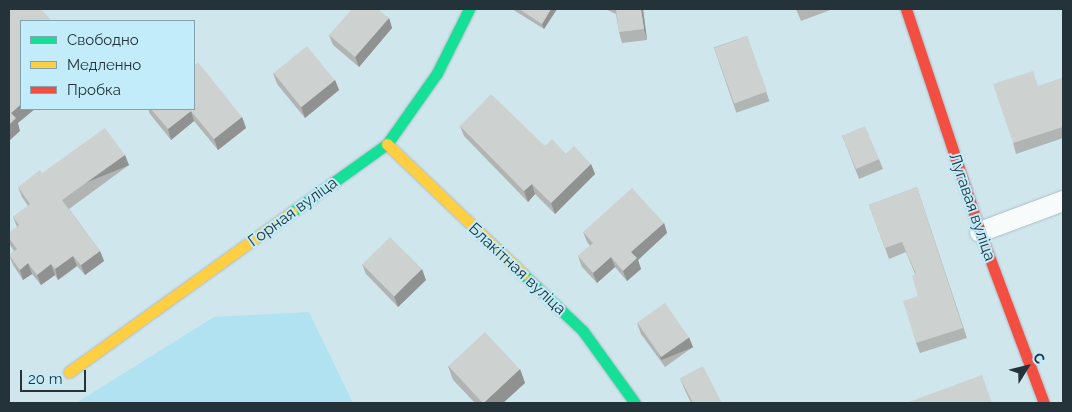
<!DOCTYPE html>
<meta charset="utf-8">
<style>
body{margin:0}
#map{position:relative;width:1072px;height:412px;overflow:hidden;background:#d0e6ed;font-family:Raleway,sans-serif}
div>[style]{position:absolute}
.green>*{inset:0;background:#b1e2f1}
.roads{filter:drop-shadow(0 0 1px #acbdc2) drop-shadow(0 0 1px #acbdc2)}
.street>*{height:20px;margin:-10px;padding:0 10px;transform-origin:10px;border-radius:10px;background:#f8fbfc}
.fast>*{height:11px;margin:-5.5px;padding:0 5.5px;transform-origin:5.5px;border-radius:5.5px;background:#16e098}
.slow>*{height:11px;margin:-5.5px;padding:0 5.5px;transform-origin:5.5px;border-radius:5.5px;background:#ffcf43}
.jam>*{height:11px;margin:-5.5px;padding:0 5.5px;transform-origin:5.5px;border-radius:5.5px;background:#f24e42}
.wall>*{inset:0;background:#b0b4b3;transform-origin:0 0}
.shaded-wall>*{inset:0;background:#909292;transform-origin:0 0}
.building>*{inset:0;background:#cdd1d0;transform-origin:0 0}
span{translate:-50% -50%;white-space:nowrap;text-align:center;line-height:1.15;-webkit-text-stroke:4px #c3ecfa;paint-order:stroke}
.street-label{font-size:16px;color:#233339}
.frame{position:absolute;inset:0;border:10px solid #233339;pointer-events:none}
.legend{position:absolute;left:20px;top:20px;width:175px;height:90px;box-sizing:border-box;background:#c3ecfa;border:1px solid #83a2ad;margin:0;padding:6px 9px;list-style:none;font-size:15px;color:#233339}
.legend li{display:flex;align-items:center;gap:10px;height:25px}
.legend b{width:25px;border:1px solid #83a2ad}
.north{position:absolute;left:1002px;top:342px;width:50px;height:50px;-webkit-text-stroke:4px #c3ecfa;paint-order:stroke;rotate:54deg;font-size:14px;font-weight:700;line-height:20px;text-align:center;color:#233339}
.north::after{content:'';display:block;margin:auto;width:18px;height:22px;background:#233339;clip-path:polygon(50% 0,100% 100%,50% 72%,0 100%)}
.scale{position:absolute;left:20px;top:370px;width:66px;height:22px;box-sizing:border-box;border:2px solid #233339;border-top:0;padding-left:6px;font-size:15px;line-height:18px;white-space:nowrap;color:#233339;-webkit-text-stroke:4px #c3ecfa;paint-order:stroke}
</style>
<div id="map">
<div class="green">
<i style="clip-path:polygon(309px 312px,353px 403px,76px 403px,214px 317px)"></i>
</div>
<div class="roads">
<div class="street">
<i style="left:980px;top:232px;width:89px;rotate:-20.5deg"></i>
</div>
<div class="fast">
<i style="left:292px;top:212px;width:117px;rotate:-35.6deg"></i>
<i style="left:387px;top:144px;width:87px;rotate:-54.8deg"></i>
<i style="left:437px;top:73px;width:72px;rotate:-63.4deg"></i>
<i style="left:523px;top:274px;width:83px;rotate:43.5deg"></i>
<i style="left:583px;top:331px;width:89px;rotate:54.2deg"></i>
</div>
<div class="slow">
<i style="left:387px;top:144px;width:188px;rotate:43.7deg"></i>
<i style="left:69px;top:372px;width:274px;rotate:-35.7deg"></i>
</div>
<div class="jam">
<i style="left:906px;top:9px;width:235px;rotate:71.6deg"></i>
<i style="left:980px;top:232px;width:183px;rotate:69.5deg"></i>
</div>
</div>
<div class="wall">
<i style="clip-path:polygon(512px 9px,557px 9px,544px 29px)"></i>
<i style="clip-path:polygon(605px 9px,643px 9px,647px 40px,622px 43px,619px 32px,616px 14px)"></i>
<i style="clip-path:polygon(796px 9px,833px 9px,801px 21px)"></i>
<i style="clip-path:polygon(389px 18px,392px 28px,359px 67px,333px 45px,329px 35px)"></i>
<i style="left:747px;top:36px;width:69px;height:35px;rotate:71deg"></i>
<i style="clip-path:polygon(273px 73px,335px 80px,339px 90px,305px 118px,277px 84px)"></i>
<i style="clip-path:polygon(1063px 78px,1063px 138px,1016px 154px,1013px 143px,1039px 86px)"></i>
<i style="clip-path:polygon(148px 109px,194px 109px,242px 117px,246px 128px,218px 150px,194px 121px,171px 140px,150px 114px)"></i>
<i style="clip-path:polygon(460px 126px,545px 146px,566px 154px,591px 164px,595px 174px,555px 214px,535px 194px,528px 202px,464px 136px)"></i>
<i style="clip-path:polygon(842px 135px,879px 159px,883px 169px,859px 179px)"></i>
<i style="clip-path:polygon(129px 165px,69px 209px,100px 251px,104px 261px,85px 275px,77px 266px,58px 280px,55px 275px,41px 285px,32px 274px,23px 280px,13px 265px,9px 255px,14px 251px,10px 245px,9px 242px,9px 233px,17px 227px,13px 217px,28px 206px,22px 197px,18px 187px)"></i>
<i style="clip-path:polygon(917px 187px,967px 338px,920px 353px,916px 343px,918px 296px,915px 274px,906px 252px,889px 259px,869px 205px)"></i>
<i style="clip-path:polygon(664px 223px,667px 233px,638px 260px,641px 269px,627px 281px,615px 267px,597px 283px,582px 267px,578px 256px,590px 246px,587px 242px,583px 232px)"></i>
<i style="clip-path:polygon(362px 264px,426px 280px,398px 307px,366px 274px)"></i>
<i style="clip-path:polygon(637px 323px,693px 347px,665px 367px,641px 334px)"></i>
<i style="clip-path:polygon(448px 366px,520px 369px,525px 383px,503px 403px,475px 403px,453px 380px)"></i>
<i style="clip-path:polygon(680px 378px,722px 403px,691px 403px,684px 388px)"></i>
</div>
<div class="shaded-wall">
<i style="clip-path:polygon(551px 9px,557px 9px,544px 29px,542px 24px)"></i>
<i style="clip-path:polygon(641px 9px,643px 9px,647px 40px,644px 29px)"></i>
<i style="clip-path:polygon(389px 18px,392px 28px,359px 67px,355px 57px)"></i>
<i style="clip-path:polygon(335px 80px,339px 90px,305px 118px,301px 107px)"></i>
<i style="clip-path:polygon(21px 104px,21px 109px,35px 109px,18px 123px,20px 131px,9px 141px,9px 125px,11px 113px)"></i>
<i style="clip-path:polygon(191px 111px,194px 121px,171px 140px,168px 129px)"></i>
<i style="clip-path:polygon(242px 117px,246px 128px,218px 150px,214px 139px)"></i>
<i style="left:125px;top:155px;width:11px;height:77px;rotate:68deg"></i>
<i style="clip-path:polygon(591px 164px,595px 174px,555px 214px,551px 203px)"></i>
<i style="clip-path:polygon(532px 184px,535px 194px,528px 202px,524px 191px)"></i>
<i style="clip-path:polygon(664px 223px,667px 233px,638px 260px,641px 269px,627px 281px,623px 271px,631px 252px)"></i>
<i style="clip-path:polygon(100px 251px,104px 261px,85px 275px,81px 265px)"></i>
<i style="clip-path:polygon(73px 256px,77px 266px,58px 280px,55px 269px)"></i>
<i style="clip-path:polygon(611px 257px,615px 267px,597px 283px,593px 273px)"></i>
<i style="clip-path:polygon(28px 263px,32px 274px,23px 280px,20px 270px)"></i>
<i style="clip-path:polygon(51px 264px,55px 275px,41px 285px,37px 275px)"></i>
<i style="clip-path:polygon(422px 269px,426px 280px,398px 307px,394px 296px)"></i>
<i style="left:689px;top:337px;width:11px;height:34px;rotate:68deg"></i>
<i style="clip-path:polygon(520px 369px,525px 383px,503px 403px,483px 403px)"></i>
</div>
<div class="building">
<i style="clip-path:polygon(9px 9px,41px 9px,52px 21px,21px 21px,21px 104px,11px 113px,16px 118px,9px 125px)"></i>
<i style="clip-path:polygon(352px 9px,378px 9px,389px 18px,355px 57px,329px 35px)"></i>
<i style="clip-path:polygon(519px 9px,551px 9px,542px 24px)"></i>
<i style="clip-path:polygon(616px 9px,641px 9px,644px 29px,619px 32px)"></i>
<i style="left:747px;top:36px;width:59px;height:35px;rotate:70deg"></i>
<i style="left:307px;top:46px;width:44px;height:43px;rotate:51deg"></i>
<i style="clip-path:polygon(198px 62px,242px 117px,214px 139px,191px 111px,168px 129px,151px 109px,194px 109px,194px 66px)"></i>
<i style="clip-path:polygon(1033px 71px,1038px 86px,1063px 78px,1063px 127px,1013px 143px,993px 84px)"></i>
<i style="clip-path:polygon(491px 94px,545px 146px,552px 139px,566px 154px,574px 146px,591px 164px,551px 203px,532px 184px,524px 191px,460px 126px)"></i>
<i style="left:865px;top:126px;width:36px;height:25px;rotate:67deg"></i>
<i style="clip-path:polygon(105px 128px,125px 155px,62px 200px,100px 251px,81px 265px,73px 256px,55px 269px,51px 264px,37px 275px,28px 263px,20px 270px,9px 255px,17px 249px,9px 238px,9px 233px,19px 225px,13px 217px,30px 204px,18px 187px,40px 170px,42px 173px)"></i>
<i style="clip-path:polygon(917px 187px,963px 328px,916px 343px,903px 301px,918px 296px,912px 276px,916px 274px,902px 242px,885px 248px,869px 205px)"></i>
<i style="clip-path:polygon(632px 188px,664px 223px,631px 252px,637px 258px,623px 271px,611px 257px,593px 273px,578px 256px,593px 243px,583px 232px)"></i>
<i style="left:390px;top:237px;width:45px;height:39px;rotate:45deg"></i>
<i style="left:665px;top:303px;width:42px;height:34px;rotate:55deg"></i>
<i style="left:485px;top:332px;width:51px;height:50px;rotate:47deg"></i>
<i style="clip-path:polygon(703px 366px,722px 403px,693px 403px,680px 378px)"></i>
<i style="clip-path:polygon(982px 375px,992px 403px,906px 403px)"></i>
</div>
<div class="street-label">
<span style="left:972px;top:207px;rotate:71deg">Лугавая вуліца</span>
<span style="left:293px;top:212px;rotate:-36deg">Горная вуліца</span>
<span style="left:517px;top:269px;rotate:43deg">Блакітная вуліца</span>
</div>
<div class="frame"></div>
<ul class="legend">
<li><b style="height:6px;background:#16e098"></b>Свободно</li>
<li><b style="height:6px;background:#ffcf43"></b>Медленно</li>
<li><b style="height:6px;background:#f24e42"></b>Пробка</li>
</ul>
<div class="north">С</div>
<div class="scale">20 m</div>
</div>
